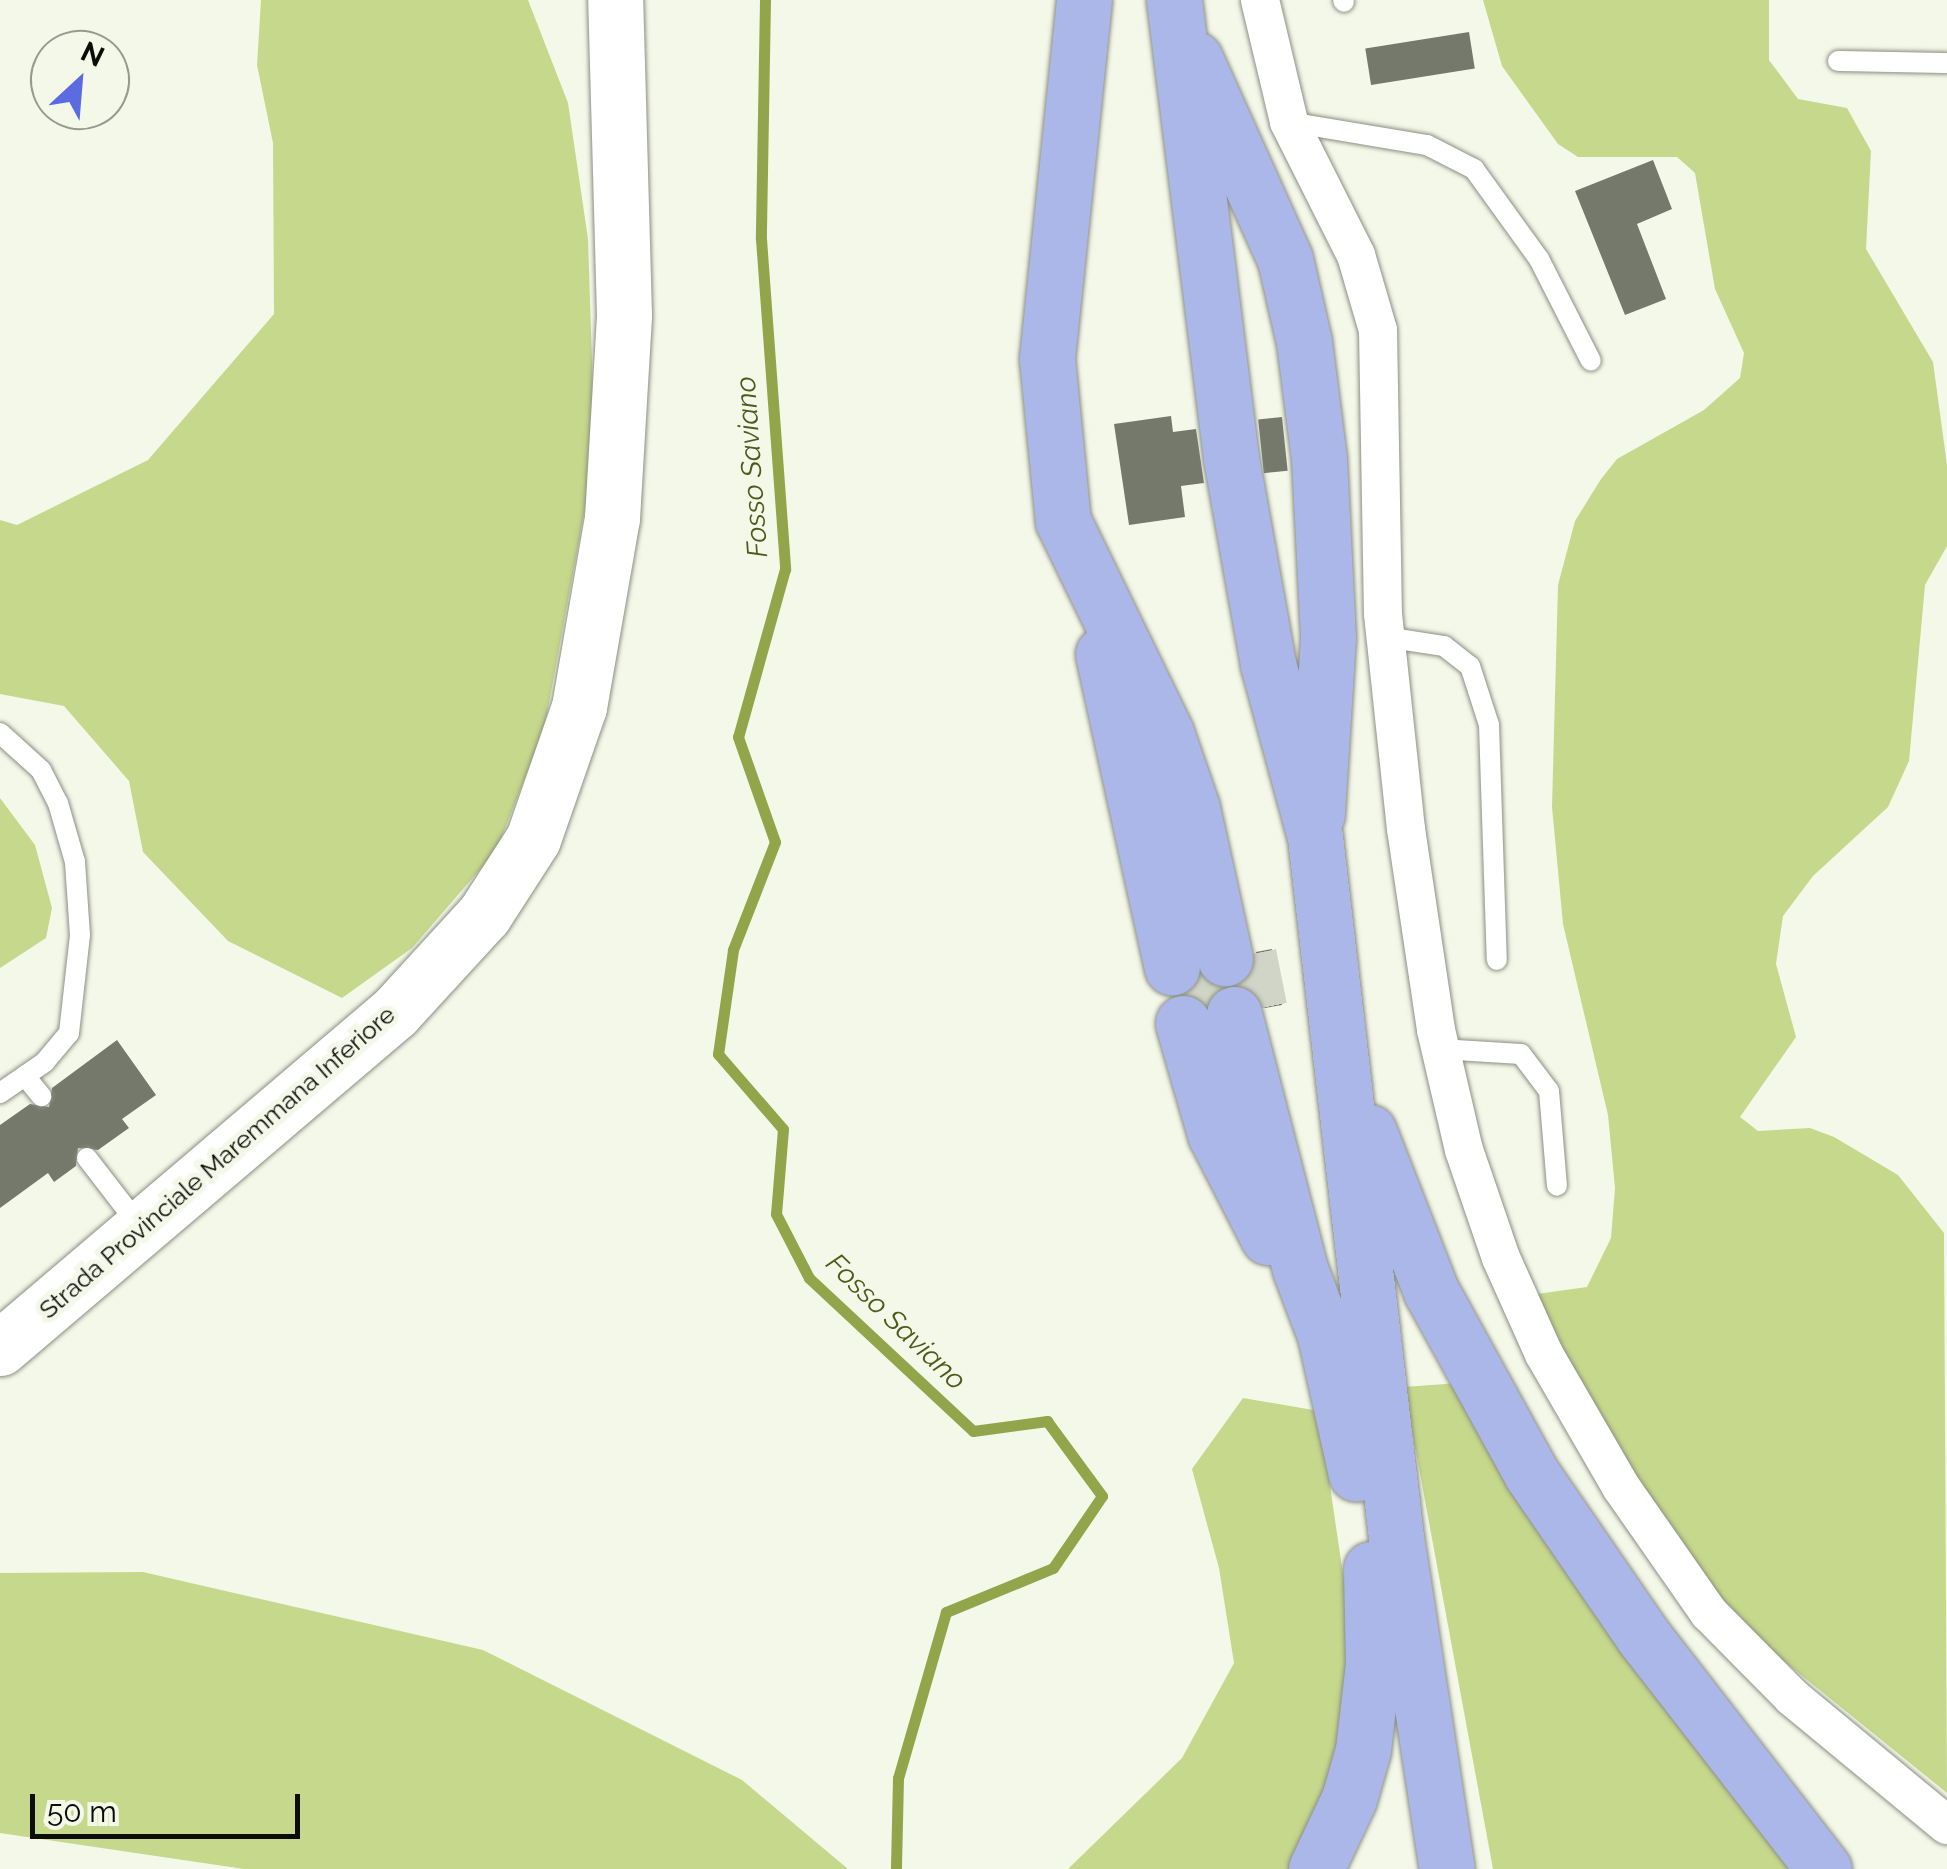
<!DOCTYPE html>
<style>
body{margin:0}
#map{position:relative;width:1947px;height:1869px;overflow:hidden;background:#f4f8e9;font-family:Raleway,sans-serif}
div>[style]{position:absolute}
.green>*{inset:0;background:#c6d88b}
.stream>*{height:11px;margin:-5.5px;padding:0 5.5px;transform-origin:5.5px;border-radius:5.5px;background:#92a54b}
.building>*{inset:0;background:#75796c;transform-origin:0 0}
.highway-tunnel>*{height:55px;margin-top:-27.5px;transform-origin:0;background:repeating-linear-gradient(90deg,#d1d5c7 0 55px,transparent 0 83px)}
.roads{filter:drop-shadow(0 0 2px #8c8f82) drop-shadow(0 0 2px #8c8f82)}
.lane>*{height:20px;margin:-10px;padding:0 10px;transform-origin:10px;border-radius:10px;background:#fff}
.street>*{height:38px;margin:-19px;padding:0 19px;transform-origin:19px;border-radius:19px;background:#fff}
.secondary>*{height:55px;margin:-27.5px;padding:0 27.5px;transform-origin:27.5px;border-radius:27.5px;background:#fff}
.highway>*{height:55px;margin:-27.5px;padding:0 27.5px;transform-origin:27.5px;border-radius:27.5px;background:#abb7e9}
span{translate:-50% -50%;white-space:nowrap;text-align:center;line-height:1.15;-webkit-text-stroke:10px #f4f8e9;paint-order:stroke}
.street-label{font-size:25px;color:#0c0d08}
.water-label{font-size:28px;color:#4e5a1a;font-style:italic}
.north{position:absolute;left:30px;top:30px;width:100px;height:100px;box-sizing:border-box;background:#f4f8e9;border:2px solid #979a8f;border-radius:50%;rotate:26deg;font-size:28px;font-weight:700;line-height:40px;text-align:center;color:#0c0d08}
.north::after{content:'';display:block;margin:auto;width:35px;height:45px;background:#5c6be2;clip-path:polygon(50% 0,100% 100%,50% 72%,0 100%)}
.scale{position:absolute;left:30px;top:1794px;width:270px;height:45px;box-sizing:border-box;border:5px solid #0c0d08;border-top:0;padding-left:12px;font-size:30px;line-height:35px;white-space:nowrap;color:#0c0d08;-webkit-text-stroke:8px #f4f8e9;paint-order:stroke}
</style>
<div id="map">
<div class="green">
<i style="clip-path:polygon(261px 0,528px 0,568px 103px,588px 239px,595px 454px,544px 730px,496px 851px,412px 948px,342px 998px,228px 941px,143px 852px,129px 781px,64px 706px,0 694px,0 520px,17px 525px,148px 460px,274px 314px,273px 143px,257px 65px)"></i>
<i style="clip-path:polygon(1483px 0,1769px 0,1769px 60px,1798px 99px,1847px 108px,1871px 151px,1866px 249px,1933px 362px,1947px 465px,1947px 546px,1925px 585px,1909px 761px,1888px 807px,1813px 876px,1783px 916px,1776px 964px,1796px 1037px,1740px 1117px,1758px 1131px,1810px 1128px,1834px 1137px,1898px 1175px,1944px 1233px,1947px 1793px,1769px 1649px,1710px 1590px,1611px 1448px,1537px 1294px,1587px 1287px,1611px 1238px,1615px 1188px,1608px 1115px,1563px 924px,1552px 807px,1558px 585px,1575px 521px,1601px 479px,1617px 459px,1704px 410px,1740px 378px,1744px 353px,1715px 289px,1695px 173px,1677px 157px,1578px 157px,1558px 144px,1502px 66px)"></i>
<i style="clip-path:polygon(0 798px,35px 845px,52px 908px,46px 938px,0 968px)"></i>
<i style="clip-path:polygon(1459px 1383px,1803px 1869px,1493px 1869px,1404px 1387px)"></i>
<i style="clip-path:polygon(1243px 1398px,1319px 1411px,1354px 1649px,1341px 1763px,1289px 1869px,1068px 1869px,1182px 1758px,1234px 1663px,1219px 1568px,1192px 1469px)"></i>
<i style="clip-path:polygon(143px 1572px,483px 1650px,742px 1780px,848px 1869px,244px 1869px,0 1833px,0 1573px)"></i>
</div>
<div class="stream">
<i style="left:765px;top:0;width:239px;rotate:91deg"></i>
<i style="left:761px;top:239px;width:331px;rotate:85.8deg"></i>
<i style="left:785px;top:569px;width:174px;rotate:105.6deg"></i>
<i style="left:738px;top:737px;width:111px;rotate:70.6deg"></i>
<i style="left:775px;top:842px;width:116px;rotate:111.3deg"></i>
<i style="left:733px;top:950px;width:105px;rotate:98.2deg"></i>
<i style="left:718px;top:1054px;width:99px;rotate:49.1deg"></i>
<i style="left:783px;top:1129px;width:85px;rotate:94.7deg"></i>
<i style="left:776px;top:1214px;width:72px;rotate:62.7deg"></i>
<i style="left:809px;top:1278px;width:224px;rotate:43deg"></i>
<i style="left:973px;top:1431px;width:75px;rotate:-7.7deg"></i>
<i style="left:1047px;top:1421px;width:93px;rotate:53.7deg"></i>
<i style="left:1102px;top:1496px;width:87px;rotate:124.2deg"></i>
<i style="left:1053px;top:1568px;width:116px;rotate:157.6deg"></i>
<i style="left:946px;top:1612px;width:173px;rotate:106.1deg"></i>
<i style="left:898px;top:1778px;width:91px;rotate:91.3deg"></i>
</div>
<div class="building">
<i style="left:1469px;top:32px;width:37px;height:105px;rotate:81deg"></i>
<i style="clip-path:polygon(1653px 160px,1672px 209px,1637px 224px,1666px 299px,1625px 315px,1575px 191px)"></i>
<i style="clip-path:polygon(1171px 416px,1173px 432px,1196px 429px,1204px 483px,1181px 486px,1185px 517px,1129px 525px,1114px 424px)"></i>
<i style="left:1282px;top:417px;width:54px;height:24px;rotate:84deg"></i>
<i style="clip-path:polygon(1272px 949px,1282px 1005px,1265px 1008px,1241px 984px,1254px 968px,1256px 952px)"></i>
<i style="clip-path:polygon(117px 1040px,156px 1095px,122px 1119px,129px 1128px,98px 1150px,78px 1148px,76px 1166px,54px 1182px,48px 1173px,0 1208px,0 1125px,30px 1104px,49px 1107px,52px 1088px)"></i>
</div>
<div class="highway-tunnel">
<i style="left:1249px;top:954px;width:56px;rotate:78.7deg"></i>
<i style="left:1198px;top:963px;width:56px;rotate:79.7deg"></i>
</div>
<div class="roads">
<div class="lane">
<i style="left:1343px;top:0;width:2px;rotate:63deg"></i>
<i style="left:1838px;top:61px;width:109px;rotate:1.1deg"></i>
<i style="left:1289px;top:122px;width:140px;rotate:9.5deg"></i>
<i style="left:1427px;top:145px;width:53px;rotate:27.1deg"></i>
<i style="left:1474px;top:169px;width:111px;rotate:54.2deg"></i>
<i style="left:1539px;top:259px;width:114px;rotate:63deg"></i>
<i style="left:1385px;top:637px;width:60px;rotate:8.7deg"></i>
<i style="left:1444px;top:646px;width:33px;rotate:38deg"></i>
<i style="left:1470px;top:666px;width:62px;rotate:72.1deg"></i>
<i style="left:1489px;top:725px;width:235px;rotate:88.1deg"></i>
<i style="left:0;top:733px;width:55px;rotate:42.1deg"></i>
<i style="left:41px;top:770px;width:37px;rotate:63deg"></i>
<i style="left:58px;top:803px;width:61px;rotate:73.9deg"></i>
<i style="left:75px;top:862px;width:73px;rotate:86.1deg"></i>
<i style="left:80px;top:935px;width:99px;rotate:96.4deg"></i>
<i style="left:69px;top:1033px;width:38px;rotate:130deg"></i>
<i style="left:45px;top:1062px;width:55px;rotate:145.4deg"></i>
<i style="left:1440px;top:1049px;width:81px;rotate:3.5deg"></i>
<i style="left:1521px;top:1054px;width:46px;rotate:52.9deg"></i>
<i style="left:1549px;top:1091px;width:95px;rotate:85.2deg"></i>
<i style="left:25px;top:1076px;width:26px;rotate:51deg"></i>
<i style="left:87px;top:1158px;width:88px;rotate:52.4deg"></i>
</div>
<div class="street">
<i style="left:1260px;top:0;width:125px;rotate:76.6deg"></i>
<i style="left:1289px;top:122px;width:149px;rotate:63.3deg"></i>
<i style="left:1356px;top:255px;width:78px;rotate:73.7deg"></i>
<i style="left:1378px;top:330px;width:284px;rotate:89deg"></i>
<i style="left:1383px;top:614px;width:216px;rotate:83.9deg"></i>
<i style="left:1406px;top:829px;width:203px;rotate:81.5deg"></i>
<i style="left:1436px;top:1030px;width:123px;rotate:76.9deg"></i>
<i style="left:1464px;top:1150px;width:114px;rotate:71.1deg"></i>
<i style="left:1501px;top:1258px;width:105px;rotate:65.9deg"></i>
<i style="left:1544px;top:1354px;width:154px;rotate:59.9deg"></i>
<i style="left:1621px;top:1487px;width:154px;rotate:55.1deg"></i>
<i style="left:1709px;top:1613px;width:118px;rotate:45.3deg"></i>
<i style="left:1792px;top:1697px;width:201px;rotate:39.6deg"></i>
</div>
<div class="secondary">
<i style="left:0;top:1348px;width:519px;rotate:-40.39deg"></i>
<i style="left:395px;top:1012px;width:132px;rotate:-47.5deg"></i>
<i style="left:484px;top:915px;width:90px;rotate:-57.2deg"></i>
<i style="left:533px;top:839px;width:140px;rotate:-70.8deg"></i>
<i style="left:579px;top:707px;width:192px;rotate:-80.1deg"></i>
<i style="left:612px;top:518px;width:203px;rotate:-86.6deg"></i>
<i style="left:624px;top:315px;width:315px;rotate:-91.6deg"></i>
</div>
<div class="highway">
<i style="left:1084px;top:0;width:361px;rotate:95.9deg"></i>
<i style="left:1047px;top:359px;width:163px;rotate:84.4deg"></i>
<i style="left:1063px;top:521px;width:236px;rotate:64.1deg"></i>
<i style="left:1166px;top:733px;width:79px;rotate:70.9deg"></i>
<i style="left:1192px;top:808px;width:154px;rotate:77.6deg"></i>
<i style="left:1174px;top:0;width:462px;rotate:82.9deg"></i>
<i style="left:1231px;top:458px;width:209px;rotate:79.8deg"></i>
<i style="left:1268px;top:664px;width:179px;rotate:74.8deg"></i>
<i style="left:1315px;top:837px;width:705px;rotate:83.4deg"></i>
<i style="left:1396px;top:1537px;width:336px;rotate:81.3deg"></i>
<i style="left:1195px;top:59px;width:219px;rotate:65.8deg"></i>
<i style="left:1285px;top:259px;width:85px;rotate:77.1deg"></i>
<i style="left:1304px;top:342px;width:118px;rotate:82.7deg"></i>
<i style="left:1319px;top:459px;width:179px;rotate:87.1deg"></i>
<i style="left:1328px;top:638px;width:177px;rotate:93.6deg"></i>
<i style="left:1103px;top:654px;width:321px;rotate:77.6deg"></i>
<i style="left:1234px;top:1014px;width:263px;rotate:75.5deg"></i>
<i style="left:1300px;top:1269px;width:71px;rotate:69.3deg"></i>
<i style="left:1325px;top:1335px;width:142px;rotate:77.4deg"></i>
<i style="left:1183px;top:1023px;width:116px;rotate:73.9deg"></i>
<i style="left:1215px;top:1134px;width:116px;rotate:62.8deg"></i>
<i style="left:1369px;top:1132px;width:171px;rotate:68.7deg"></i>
<i style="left:1431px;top:1291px;width:208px;rotate:61.2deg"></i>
<i style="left:1531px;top:1473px;width:198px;rotate:55.5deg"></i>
<i style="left:1643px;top:1636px;width:295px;rotate:52.2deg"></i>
<i style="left:1316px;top:1869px;width:77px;rotate:-64.8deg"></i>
<i style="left:1349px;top:1799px;width:51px;rotate:-74.1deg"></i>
<i style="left:1363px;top:1750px;width:87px;rotate:-83.4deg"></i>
<i style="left:1373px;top:1664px;width:95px;rotate:-91.2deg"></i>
</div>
</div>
<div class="street-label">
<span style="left:217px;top:1162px;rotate:-41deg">Strada Provinciale Maremmana Inferiore</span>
</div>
<div class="water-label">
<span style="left:752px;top:467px;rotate:-94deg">Fosso Saviano</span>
<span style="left:896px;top:1322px;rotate:44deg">Fosso Saviano</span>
</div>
<div class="north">N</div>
<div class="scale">50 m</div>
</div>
